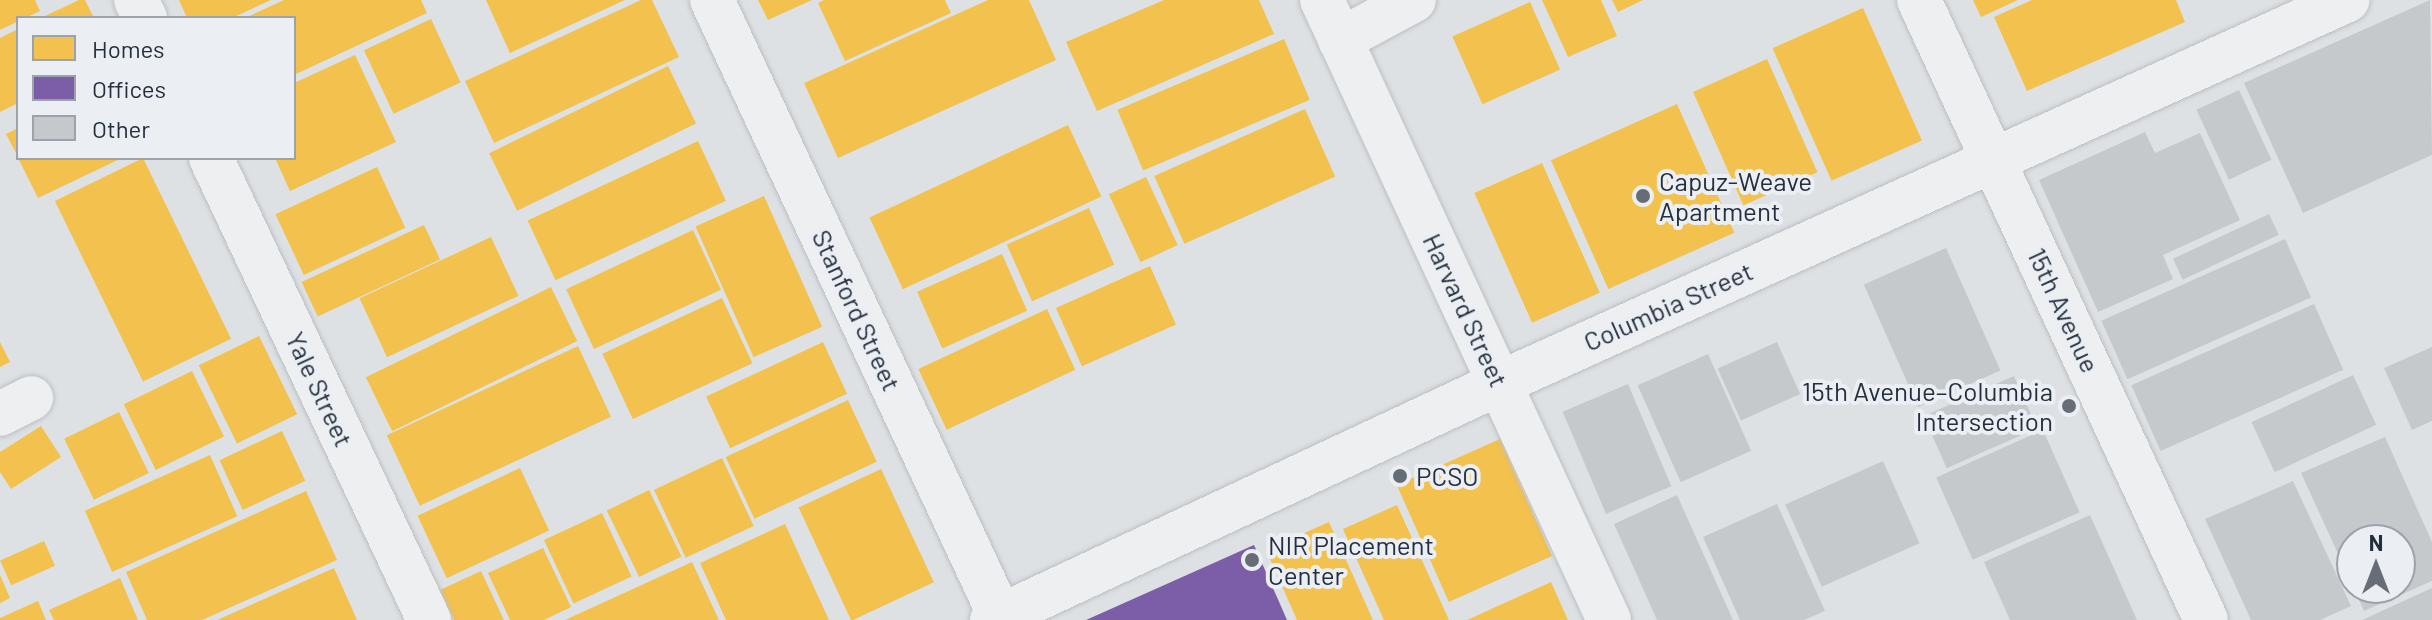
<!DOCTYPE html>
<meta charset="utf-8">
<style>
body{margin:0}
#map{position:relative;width:2432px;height:620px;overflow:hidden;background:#dee1e4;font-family:Barlow,sans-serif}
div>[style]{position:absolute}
.homes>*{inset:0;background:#f2c14e;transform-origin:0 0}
.offices>*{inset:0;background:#7b5ea7}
.building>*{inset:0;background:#c6c9cc;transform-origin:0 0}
.roads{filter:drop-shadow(0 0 2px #bcbfc2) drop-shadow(0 0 2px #bcbfc2)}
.minor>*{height:44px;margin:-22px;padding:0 22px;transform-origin:22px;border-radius:22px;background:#edeff1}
.dots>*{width:22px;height:22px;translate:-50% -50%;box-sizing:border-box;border:4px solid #ebeff4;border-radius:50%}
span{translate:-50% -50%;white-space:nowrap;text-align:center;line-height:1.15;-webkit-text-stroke:8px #ebeff4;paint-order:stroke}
.poi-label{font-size:26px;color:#252e3d}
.left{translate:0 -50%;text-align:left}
.right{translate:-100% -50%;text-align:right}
.street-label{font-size:26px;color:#252e3d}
.legend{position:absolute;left:16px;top:16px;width:280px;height:144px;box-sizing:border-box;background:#ebeff4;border:2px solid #9ca2ab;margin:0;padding:10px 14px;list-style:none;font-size:24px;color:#252e3d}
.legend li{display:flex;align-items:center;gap:16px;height:40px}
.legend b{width:40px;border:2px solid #9ca2ab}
.north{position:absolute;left:2336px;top:524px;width:80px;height:80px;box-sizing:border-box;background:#ebeff4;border:2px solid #9ca2ab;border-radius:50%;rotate:0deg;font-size:22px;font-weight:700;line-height:32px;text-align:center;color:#252e3d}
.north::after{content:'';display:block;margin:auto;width:28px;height:36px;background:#666d77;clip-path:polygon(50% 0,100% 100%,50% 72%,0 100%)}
</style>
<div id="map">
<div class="homes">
<i style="clip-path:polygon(0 0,35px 0,40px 11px,0 30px)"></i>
<i style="clip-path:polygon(79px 0,85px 0,94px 18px,41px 18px)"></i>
<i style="clip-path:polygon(179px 0,271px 0,232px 18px,187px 18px)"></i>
<i style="clip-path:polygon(284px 0,421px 0,427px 13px,294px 75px,294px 18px,245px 18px)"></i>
<i style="clip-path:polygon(486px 0,625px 0,510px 53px)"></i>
<i style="clip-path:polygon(641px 0,652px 0,679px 57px,494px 143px,465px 81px)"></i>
<i style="clip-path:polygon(758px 0,812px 0,768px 20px)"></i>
<i style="clip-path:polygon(824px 0,945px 0,951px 13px,845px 61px,818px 3px)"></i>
<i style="clip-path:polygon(988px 0,1029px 0,1056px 60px,838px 158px,804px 83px)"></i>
<i style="clip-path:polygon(1164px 0,1259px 0,1274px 34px,1097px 111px,1066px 42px)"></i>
<i style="clip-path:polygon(1542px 0,1601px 0,1617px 36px,1568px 57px)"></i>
<i style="clip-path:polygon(1612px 0,1643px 0,1618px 12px)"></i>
<i style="clip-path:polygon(1973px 0,2018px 0,1981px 17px)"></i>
<i style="clip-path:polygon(2032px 0,2176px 0,2185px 22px,2027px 91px,1994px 17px)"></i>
<i style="left:1530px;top:2px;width:74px;height:85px;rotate:66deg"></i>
<i style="left:1863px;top:8px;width:145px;height:99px;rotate:66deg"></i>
<i style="left:431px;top:19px;width:70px;height:74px;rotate:65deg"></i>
<i style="clip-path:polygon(18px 29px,18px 103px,0 112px,0 38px)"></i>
<i style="left:1284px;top:39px;width:66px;height:181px;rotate:67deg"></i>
<i style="clip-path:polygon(355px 55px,396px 142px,290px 191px,275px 158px,294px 158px,294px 83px)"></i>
<i style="left:1767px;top:59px;width:124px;height:81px;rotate:66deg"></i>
<i style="left:668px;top:66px;width:64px;height:199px;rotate:64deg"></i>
<i style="left:1677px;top:104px;width:141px;height:138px;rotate:66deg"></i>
<i style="left:1305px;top:109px;width:74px;height:165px;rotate:66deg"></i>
<i style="left:1068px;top:125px;width:79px;height:219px;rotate:65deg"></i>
<i style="clip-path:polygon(18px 128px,18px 157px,6px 134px)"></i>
<i style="left:698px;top:141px;width:66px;height:188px;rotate:65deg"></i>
<i style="clip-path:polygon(18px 158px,122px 158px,38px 198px)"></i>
<i style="left:143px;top:158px;width:201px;height:98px;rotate:64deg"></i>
<i style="left:1542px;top:163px;width:142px;height:74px;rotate:66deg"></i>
<i style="left:377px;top:167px;width:67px;height:112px;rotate:65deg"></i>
<i style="left:1146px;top:177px;width:75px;height:41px;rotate:65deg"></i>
<i style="left:764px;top:196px;width:143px;height:75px;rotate:66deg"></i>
<i style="left:1089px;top:208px;width:62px;height:90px;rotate:66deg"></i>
<i style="left:424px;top:225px;width:38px;height:135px;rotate:65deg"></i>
<i style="left:693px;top:230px;width:66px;height:140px;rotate:65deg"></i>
<i style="left:491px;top:237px;width:65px;height:145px;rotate:65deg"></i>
<i style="left:1002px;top:254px;width:62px;height:93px;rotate:66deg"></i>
<i style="left:1150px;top:266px;width:64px;height:103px;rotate:66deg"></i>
<i style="left:551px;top:287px;width:60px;height:206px;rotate:64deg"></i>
<i style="left:722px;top:298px;width:72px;height:132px;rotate:65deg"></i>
<i style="left:1047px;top:309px;width:67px;height:142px;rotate:65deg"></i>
<i style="left:259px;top:336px;width:87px;height:67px;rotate:64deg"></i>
<i style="clip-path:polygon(0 342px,10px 362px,0 367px)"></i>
<i style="left:823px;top:342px;width:57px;height:129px;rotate:65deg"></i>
<i style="left:578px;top:346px;width:78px;height:211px;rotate:65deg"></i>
<i style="left:192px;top:371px;width:73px;height:76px;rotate:64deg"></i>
<i style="left:848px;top:400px;width:68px;height:135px;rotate:65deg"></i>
<i style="left:119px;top:412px;width:68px;height:61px;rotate:64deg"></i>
<i style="clip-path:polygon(41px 426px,61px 457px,11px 489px,0 472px,0 452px)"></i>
<i style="left:282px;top:431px;width:55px;height:69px;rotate:65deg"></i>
<i style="left:1500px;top:439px;width:128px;height:113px;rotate:66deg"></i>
<i style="left:210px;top:455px;width:67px;height:137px;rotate:66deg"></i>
<i style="left:722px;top:458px;width:75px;height:75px;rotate:65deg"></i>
<i style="left:520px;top:468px;width:69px;height:113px;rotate:65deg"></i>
<i style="left:881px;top:469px;width:125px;height:91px;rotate:65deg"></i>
<i style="left:649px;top:490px;width:74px;height:47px;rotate:64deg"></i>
<i style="clip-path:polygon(306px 491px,337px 560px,202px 620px,147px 620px,126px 572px)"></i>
<i style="clip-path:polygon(1397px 505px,1449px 620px,1384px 620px,1343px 529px)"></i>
<i style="left:602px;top:513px;width:70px;height:64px;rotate:65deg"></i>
<i style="clip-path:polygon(1329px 522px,1373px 620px,1297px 620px,1266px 550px)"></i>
<i style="clip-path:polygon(785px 524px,829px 620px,726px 620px,700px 563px)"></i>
<i style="left:44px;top:541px;width:27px;height:48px;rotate:66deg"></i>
<i style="clip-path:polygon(543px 548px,571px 607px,544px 620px,510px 620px,488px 573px)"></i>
<i style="clip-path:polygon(692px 562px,719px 620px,565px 620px)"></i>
<i style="clip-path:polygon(334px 568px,357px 620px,217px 620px)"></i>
<i style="clip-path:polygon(481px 571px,504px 620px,454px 620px,440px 590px)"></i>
<i style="clip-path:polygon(0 575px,10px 598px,0 603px)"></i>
<i style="clip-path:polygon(120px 578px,138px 620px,54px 620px,49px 610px)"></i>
<i style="clip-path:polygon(1551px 582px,1568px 620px,1467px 620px)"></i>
<i style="clip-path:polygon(38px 601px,46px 620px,0 620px,0 618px)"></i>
</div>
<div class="offices">
<i style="clip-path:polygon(1254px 545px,1287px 620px,1086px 620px)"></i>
</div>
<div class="building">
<i style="clip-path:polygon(2430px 0,2432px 155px,2303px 213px,2244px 83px)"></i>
<i style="left:2239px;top:90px;width:77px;height:47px;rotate:65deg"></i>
<i style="clip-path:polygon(2145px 132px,2155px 153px,2200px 133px,2240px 220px,2163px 255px,2173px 279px,2098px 312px,2039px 180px)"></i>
<i style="left:2269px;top:214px;width:23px;height:106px;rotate:65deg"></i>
<i style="left:2285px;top:239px;width:64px;height:201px;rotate:66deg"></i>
<i style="left:1946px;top:248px;width:134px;height:90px;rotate:66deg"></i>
<i style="left:2314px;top:304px;width:72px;height:200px;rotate:66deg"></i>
<i style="left:1777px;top:342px;width:57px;height:65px;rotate:66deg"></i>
<i style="clip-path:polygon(2432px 347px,2432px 421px,2412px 430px,2384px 368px)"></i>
<i style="left:1708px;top:354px;width:106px;height:77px;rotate:66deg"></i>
<i style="left:2353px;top:375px;width:55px;height:112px;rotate:65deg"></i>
<i style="left:2014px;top:376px;width:57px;height:99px;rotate:66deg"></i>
<i style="left:1628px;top:384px;width:111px;height:71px;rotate:67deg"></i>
<i style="left:2043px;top:430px;width:90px;height:117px;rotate:66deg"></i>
<i style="clip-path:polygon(2385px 437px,2432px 542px,2432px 581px,2364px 611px,2354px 588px,2400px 588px,2400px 540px,2352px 540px,2352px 584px,2301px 473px)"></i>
<i style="left:1883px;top:461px;width:90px;height:107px;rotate:66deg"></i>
<i style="clip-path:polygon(2293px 481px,2351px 606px,2320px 620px,2251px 620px,2205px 519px)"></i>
<i style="clip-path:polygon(1677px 495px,1733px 620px,1657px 620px,1614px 524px)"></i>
<i style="clip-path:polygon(1777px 504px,1825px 611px,1804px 620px,1740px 620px,1703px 537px)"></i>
<i style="clip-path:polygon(2090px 515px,2137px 620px,2010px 620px,1984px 562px)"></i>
<i style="clip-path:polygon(2432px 588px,2432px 620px,2362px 620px)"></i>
</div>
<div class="roads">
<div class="minor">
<i style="left:136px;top:0;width:20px;rotate:63deg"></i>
<i style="left:712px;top:0;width:684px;rotate:64.93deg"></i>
<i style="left:1322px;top:0;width:683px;rotate:65.16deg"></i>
<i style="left:1919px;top:0;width:683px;rotate:65.16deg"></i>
<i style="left:1340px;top:40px;width:84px;rotate:-28.4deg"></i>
<i style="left:211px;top:158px;width:511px;rotate:64.74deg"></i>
<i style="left:0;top:414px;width:35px;rotate:-27deg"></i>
<i style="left:992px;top:620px;width:561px;rotate:-25.01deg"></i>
<i style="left:1500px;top:383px;width:930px;rotate:-24.31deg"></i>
</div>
</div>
<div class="dots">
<i style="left:1643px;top:196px;background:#666d77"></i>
<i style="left:2069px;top:406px;background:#666d77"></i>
<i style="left:1400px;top:476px;background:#666d77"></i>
<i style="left:1252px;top:560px;background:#666d77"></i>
</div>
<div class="poi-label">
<span class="left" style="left:1659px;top:196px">Capuz-Weave<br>Apartment</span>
<span class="right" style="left:2053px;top:406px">15th Avenue–Columbia<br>Intersection</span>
<span class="left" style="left:1416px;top:476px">PCSO</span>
<span class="left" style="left:1268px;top:560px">NIR Placement<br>Center</span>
</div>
<div class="street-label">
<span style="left:1668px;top:306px;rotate:-24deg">Columbia Street</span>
<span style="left:857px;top:310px;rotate:65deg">Stanford Street</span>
<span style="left:1466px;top:310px;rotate:65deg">Harvard Street</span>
<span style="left:2064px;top:310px;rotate:65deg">15th Avenue</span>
<span style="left:320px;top:389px;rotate:65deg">Yale Street</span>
</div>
<ul class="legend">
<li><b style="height:22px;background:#f2c14e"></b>Homes</li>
<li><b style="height:22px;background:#7b5ea7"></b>Offices</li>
<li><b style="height:22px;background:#c6c9cc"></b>Other</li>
</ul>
<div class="north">N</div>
</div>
